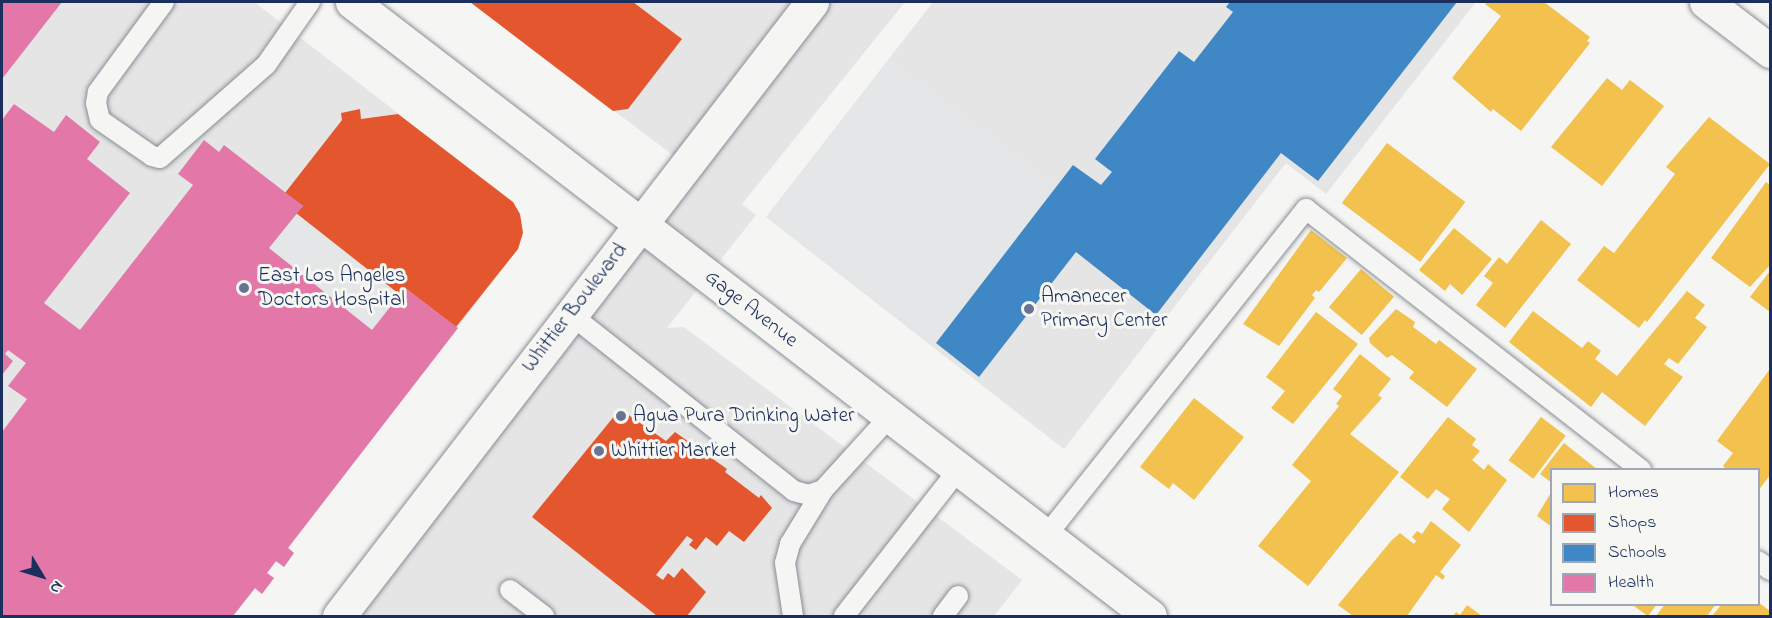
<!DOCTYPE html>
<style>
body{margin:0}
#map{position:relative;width:1772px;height:618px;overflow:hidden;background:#f5f5f3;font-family:"Indie Flower",sans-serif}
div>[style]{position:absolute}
.built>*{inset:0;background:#e5e5e6}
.green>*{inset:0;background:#e4e6e7;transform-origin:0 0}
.homes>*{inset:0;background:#f2c14e;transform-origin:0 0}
.shops>*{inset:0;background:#e4572e}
.schools>*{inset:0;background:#3f88c5}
.health>*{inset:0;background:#e377a8}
.roads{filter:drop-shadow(0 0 2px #898d95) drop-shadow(0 0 2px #898d95)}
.service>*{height:20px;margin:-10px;padding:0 10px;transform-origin:10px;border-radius:10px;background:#f5f5f3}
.minor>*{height:33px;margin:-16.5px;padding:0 16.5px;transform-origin:16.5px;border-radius:16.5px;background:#f5f5f3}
.primary>*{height:33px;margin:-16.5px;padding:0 16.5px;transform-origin:16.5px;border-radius:16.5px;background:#f5f5f3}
.dots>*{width:16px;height:16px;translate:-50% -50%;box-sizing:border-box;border:3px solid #f6f6f2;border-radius:50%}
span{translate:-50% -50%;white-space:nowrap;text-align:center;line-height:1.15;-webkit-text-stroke:6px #f6f6f2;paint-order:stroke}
.poi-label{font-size:21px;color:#1b2f5e}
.left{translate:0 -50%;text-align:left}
.street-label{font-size:21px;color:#1b2f5e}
.frame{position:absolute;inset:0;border:3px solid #1b2f5e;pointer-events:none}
.legend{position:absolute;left:1550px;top:468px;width:210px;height:138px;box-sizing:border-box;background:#f6f6f2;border:2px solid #9ea6b7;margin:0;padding:8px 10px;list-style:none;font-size:18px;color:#1b2f5e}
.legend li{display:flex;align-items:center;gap:12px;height:30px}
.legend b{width:30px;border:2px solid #9ea6b7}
.north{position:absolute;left:12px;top:546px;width:60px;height:60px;-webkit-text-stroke:4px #f6f6f2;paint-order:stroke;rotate:128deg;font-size:16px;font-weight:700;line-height:24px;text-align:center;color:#1b2f5e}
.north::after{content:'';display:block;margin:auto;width:21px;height:27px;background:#1b2f5e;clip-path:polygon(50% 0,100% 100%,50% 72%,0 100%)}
</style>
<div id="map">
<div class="built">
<i style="clip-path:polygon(2px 2px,254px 2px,513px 202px,522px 220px,518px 249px,288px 547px,294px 553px,284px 567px,276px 562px,267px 573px,274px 578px,262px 594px,255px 589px,233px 616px,2px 616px)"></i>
<i style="clip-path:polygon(470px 2px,905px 2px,742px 204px,756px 215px,667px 328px,684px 327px,1022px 580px,994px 616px,339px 616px,686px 165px)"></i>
<i style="clip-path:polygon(933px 2px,1476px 2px,1326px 194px,1286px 163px,1064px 449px,766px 217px)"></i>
</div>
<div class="green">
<i style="left:889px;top:59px;width:211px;height:200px;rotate:37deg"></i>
<i style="left:296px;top:213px;width:131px;height:44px;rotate:38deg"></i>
</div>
<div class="homes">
<i style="clip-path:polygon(1487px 2px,1544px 2px,1590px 37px,1587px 41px,1590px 43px,1521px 131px,1493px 109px,1491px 112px,1452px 78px,1501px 16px,1485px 4px)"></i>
<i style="clip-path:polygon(1607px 78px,1622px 90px,1630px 80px,1664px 106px,1602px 186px,1551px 147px)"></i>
<i style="clip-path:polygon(1709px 117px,1770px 164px,1647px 322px,1645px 320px,1639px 328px,1577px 280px,1604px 246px,1614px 253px,1675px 174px,1666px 167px)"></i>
<i style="left:1387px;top:143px;width:98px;height:75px;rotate:37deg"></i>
<i style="clip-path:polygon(1766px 182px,1770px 185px,1770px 265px,1750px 287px,1711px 258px)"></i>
<i style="clip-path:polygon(1541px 220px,1571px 244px,1505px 328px,1476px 305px,1493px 283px,1484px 276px,1499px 257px,1507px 264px)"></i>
<i style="clip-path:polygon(1454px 228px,1492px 259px,1462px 295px,1450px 284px,1445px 291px,1419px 270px)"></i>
<i style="clip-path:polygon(1311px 230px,1347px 258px,1319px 292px,1316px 290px,1312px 295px,1315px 298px,1279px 346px,1243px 324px)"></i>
<i style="left:1361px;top:269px;width:43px;height:50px;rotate:40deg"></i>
<i style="clip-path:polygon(1770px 271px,1770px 312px,1750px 297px)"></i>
<i style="clip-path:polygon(1687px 291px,1705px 305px,1695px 318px,1707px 327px,1678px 364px,1669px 358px,1664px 364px,1683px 377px,1645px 426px,1602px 392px,1591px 407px,1509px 342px,1533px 311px,1582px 348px,1588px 341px,1601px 351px,1595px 359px,1617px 376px)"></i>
<i style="clip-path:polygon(1396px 309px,1415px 322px,1413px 327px,1436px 344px,1439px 340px,1477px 369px,1447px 407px,1409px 378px,1414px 372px,1392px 355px,1387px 358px,1370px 343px,1369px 338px)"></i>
<i style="clip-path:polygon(1316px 312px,1358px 344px,1293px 424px,1271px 408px,1285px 391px,1266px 377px)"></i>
<i style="clip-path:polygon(1360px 354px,1391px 379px,1378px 395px,1382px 398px,1350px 434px,1399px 472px,1308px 586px,1258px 546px,1311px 481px,1292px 465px,1339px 406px,1336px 404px,1342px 396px,1333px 389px)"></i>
<i style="clip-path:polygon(1770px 369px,1770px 475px,1758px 491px,1758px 470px,1727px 470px,1723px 466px,1733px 453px,1717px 441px)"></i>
<i style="clip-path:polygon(1194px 398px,1244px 437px,1194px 500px,1173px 483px,1169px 489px,1140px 467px)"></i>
<i style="clip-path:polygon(1448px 417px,1476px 439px,1472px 445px,1480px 451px,1472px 460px,1484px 470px,1488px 464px,1507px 480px,1469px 532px,1442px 509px,1450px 499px,1436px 489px,1428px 499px,1400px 477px)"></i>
<i style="left:1541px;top:417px;width:31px;height:54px;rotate:37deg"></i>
<i style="clip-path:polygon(1564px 443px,1598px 470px,1552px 470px,1552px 483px,1540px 474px)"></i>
<i style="clip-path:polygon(1552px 491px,1552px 527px,1537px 516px)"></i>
<i style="clip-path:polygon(1431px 521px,1461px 545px,1440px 572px,1445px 576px,1443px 580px,1436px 575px,1407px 616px,1353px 616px,1338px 605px,1391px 541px,1400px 533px,1414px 544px,1416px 541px,1412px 537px,1417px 531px,1422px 534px)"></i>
<i style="clip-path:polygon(1758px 602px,1770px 611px,1770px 616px,1712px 616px,1722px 604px)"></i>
<i style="clip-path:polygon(1631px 604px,1657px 604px,1648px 616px)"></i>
<i style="clip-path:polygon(1665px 604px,1716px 604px,1707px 616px,1656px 616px)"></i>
<i style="clip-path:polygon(1467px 605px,1482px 616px,1453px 616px,1456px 612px,1460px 615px)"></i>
</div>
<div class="shops">
<i style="clip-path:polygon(470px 2px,633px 2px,682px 39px,628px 109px,613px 111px)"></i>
<i style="clip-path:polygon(360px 109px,361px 119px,398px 114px,513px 202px,520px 214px,523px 233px,518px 249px,456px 327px,405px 288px,399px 294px,296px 213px,303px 206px,285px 193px,342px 120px,341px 113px)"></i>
<i style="clip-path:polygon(620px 409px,666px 441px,675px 432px,727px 469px,725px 472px,759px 498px,761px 495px,772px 508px,744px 542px,729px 531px,717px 546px,706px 537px,696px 550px,689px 545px,693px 540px,687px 536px,656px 575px,663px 580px,668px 573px,674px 578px,682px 568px,706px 592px,687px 616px,657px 616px,532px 517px)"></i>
</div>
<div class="schools">
<i style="clip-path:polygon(1230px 2px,1457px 2px,1318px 181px,1281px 153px,1156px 315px,1076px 252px,979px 377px,936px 343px,1073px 165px,1101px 185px,1112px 172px,1095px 159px,1179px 51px,1194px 62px,1233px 12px,1226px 7px)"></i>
</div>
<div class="health">
<i style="clip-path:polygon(2px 2px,62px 2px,2px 79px)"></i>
<i style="clip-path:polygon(14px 104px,54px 132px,66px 115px,100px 142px,87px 159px,130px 193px,44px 303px,80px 330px,193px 185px,178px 174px,204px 140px,219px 152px,224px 145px,303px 206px,269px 248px,372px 330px,405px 288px,458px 328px,288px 548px,294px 553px,284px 567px,276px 561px,267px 573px,274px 578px,262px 594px,255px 588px,233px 616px,2px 616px,2px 432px,27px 399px,8px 386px,26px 363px,8px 350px,5px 354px,13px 361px,2px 375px,2px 120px)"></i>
</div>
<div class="roads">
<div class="service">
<i style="left:164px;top:2px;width:112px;rotate:126.3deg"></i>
<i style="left:98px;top:92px;width:11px;rotate:100deg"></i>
<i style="left:96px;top:103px;width:17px;rotate:77deg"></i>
<i style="left:100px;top:120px;width:63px;rotate:34.7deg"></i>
<i style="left:152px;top:156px;width:8px;rotate:14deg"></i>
<i style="left:160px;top:158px;width:141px;rotate:-41.3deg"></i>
<i style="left:266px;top:65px;width:77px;rotate:-55.1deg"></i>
<i style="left:570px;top:314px;width:285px;rotate:38.3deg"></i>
<i style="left:794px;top:491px;width:16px;rotate:15deg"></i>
<i style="left:809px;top:495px;width:15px;rotate:-20deg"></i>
<i style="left:1046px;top:536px;width:418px;rotate:-51.5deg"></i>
<i style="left:1306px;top:209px;width:425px;rotate:37.9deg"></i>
<i style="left:1758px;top:561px;width:15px;rotate:37deg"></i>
<i style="left:510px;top:590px;width:43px;rotate:37.4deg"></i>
<i style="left:793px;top:616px;width:54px;rotate:-98.6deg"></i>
<i style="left:785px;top:563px;width:20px;rotate:-75deg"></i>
<i style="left:790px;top:544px;width:63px;rotate:-58.6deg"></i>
<i style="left:823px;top:490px;width:100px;rotate:-47.8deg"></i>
<i style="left:844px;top:616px;width:187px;rotate:-52deg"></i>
<i style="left:943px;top:616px;width:25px;rotate:-53deg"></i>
</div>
<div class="minor">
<i style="left:352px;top:2px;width:1007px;rotate:37.58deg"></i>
<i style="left:1706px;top:2px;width:81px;rotate:37.4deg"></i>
</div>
<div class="primary">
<i style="left:339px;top:616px;width:775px;rotate:-52.39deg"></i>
</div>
</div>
<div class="dots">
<i style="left:244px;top:288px;background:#677492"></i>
<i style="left:1029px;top:309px;background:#677492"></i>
<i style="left:621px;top:416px;background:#677492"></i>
<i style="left:599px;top:451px;background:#677492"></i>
</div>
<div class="poi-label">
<span class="left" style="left:258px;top:288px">East Los Angeles<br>Doctors Hospital</span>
<span class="left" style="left:1041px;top:309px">Amanecer<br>Primary Center</span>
<span class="left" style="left:633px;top:416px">Agua Pura Drinking Water</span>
<span class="left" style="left:611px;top:451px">Whittier Market</span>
</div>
<div class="street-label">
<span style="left:575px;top:308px;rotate:-52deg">Whittier Boulevard</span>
<span style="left:751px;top:309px;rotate:38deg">Gage Avenue</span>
</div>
<div class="frame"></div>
<ul class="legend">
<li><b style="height:16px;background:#f2c14e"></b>Homes</li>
<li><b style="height:16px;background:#e4572e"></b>Shops</li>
<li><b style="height:16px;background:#3f88c5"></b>Schools</li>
<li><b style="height:16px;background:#e377a8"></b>Health</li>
</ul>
<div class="north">N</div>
</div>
